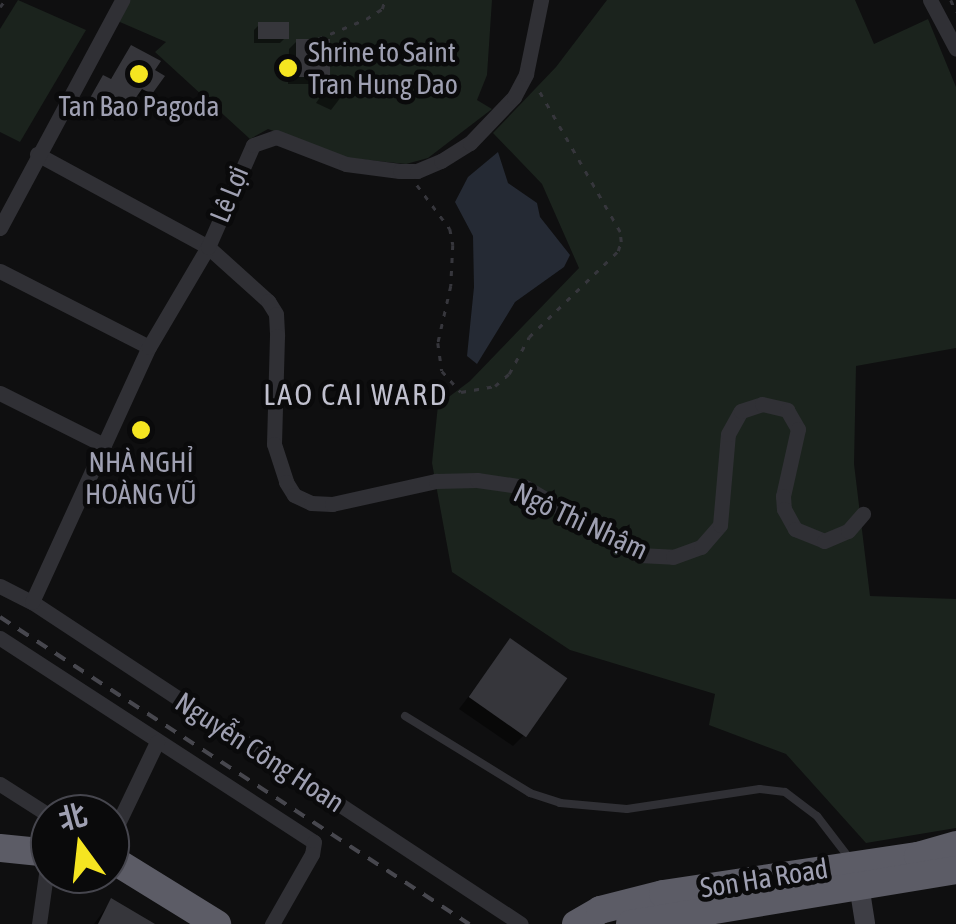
<!DOCTYPE html>
<meta charset="utf-8">
<style>
body{margin:0}
#map{position:relative;width:956px;height:924px;overflow:hidden;background:#0f0f10;font-family:"Asap Condensed","Noto Sans SC",sans-serif}
div>[style]{position:absolute}
.green>*{inset:0;background:#1b231d}
.water>*{inset:0;background:#252a34}
.shadow>*{inset:0;background:#0007}
.building>*{inset:0;background:#36363b;transform-origin:0 0}
.path>*{height:2.5px;margin-top:-1.25px;transform-origin:0;background:repeating-linear-gradient(90deg,#36363c 0 5px,transparent 0 13px)}
.lane>*{height:8px;margin:-4px;padding:0 4px;transform-origin:4px;border-radius:4px;background:#303035}
.street>*{height:15px;margin:-7.5px;padding:0 7.5px;transform-origin:7.5px;border-radius:7.5px;background:#303035}
.secondary>*{height:20px;margin:-10px;padding:0 10px;transform-origin:10px;border-radius:10px;background:#3e3e45}
.highway>*{height:28px;margin:-14px;padding:0 14px;transform-origin:14px;border-radius:14px;background:#5c5c66}
.rail>*{height:4px;margin-top:-2px;transform-origin:0;background:repeating-linear-gradient(90deg,#47474e 0 12px,transparent 0 22px)}
.dots>*{width:28px;height:28px;translate:-50% -50%;box-sizing:border-box;border:5px solid #0a0a0b;border-radius:50%}
span{translate:-50% -50%;white-space:nowrap;text-align:center;line-height:1.15;-webkit-text-stroke:9px #0a0a0b;paint-order:stroke}
.poi-label{font-size:28px;color:#9fa0b2}
.left{translate:0 -50%;text-align:left}
.street-label{font-size:28px;color:#9fa0b2}
.neighbourhood-label{font-size:30px;color:#c0c0ce;letter-spacing:2.5px}
.north{position:absolute;left:30px;top:794px;width:100px;height:100px;box-sizing:border-box;background:#0a0a0b;border:2px solid #46464e;border-radius:50%;rotate:345deg;font-size:28px;font-weight:700;line-height:40px;text-align:center;color:#9fa0b2}
.north::after{content:'';display:block;margin:auto;width:35px;height:45px;background:#f5e521;clip-path:polygon(50% 0,100% 100%,50% 72%,0 100%)}
</style>
<div id="map">
<div class="green">
<i style="clip-path:polygon(18px 0,86px 30px,20px 142px,0 132px,0 29px)"></i>
<i style="clip-path:polygon(123px 0,492px 0,487px 75px,477px 100px,492px 109px,428px 158px,406px 164px,348px 158px,268px 129px,250px 139px,155px 52px,166px 42px,113px 19px)"></i>
<i style="clip-path:polygon(607px 0,855px 0,874px 44px,928px 19px,956px 87px,956px 348px,856px 366px,854px 464px,870px 596px,956px 599px,956px 828px,866px 843px,786px 754px,709px 725px,715px 694px,570px 650px,452px 572px,432px 463px,438px 405px,470px 381px,579px 268px,542px 184px,493px 133px,556px 67px)"></i>
</div>
<div class="water">
<i style="clip-path:polygon(498px 152px,508px 183px,537px 203px,540px 217px,570px 255px,564px 267px,515px 302px,477px 364px,467px 356px,474px 287px,473px 236px,455px 202px,468px 177px)"></i>
</div>
<div class="shadow">
<i style="clip-path:polygon(259px 25px,285px 38px,280px 43px,254px 43px,254px 30px)"></i>
<i style="clip-path:polygon(297px 41px,328px 76px,319px 84px,288px 84px,289px 49px)"></i>
<i style="clip-path:polygon(132px 48px,151px 71px,150px 93px,144px 99px,135px 94px,115px 121px,86px 104px,104px 79px,109px 81px)"></i>
<i style="clip-path:polygon(325px 90px,341px 97px,331px 110px,316px 103px)"></i>
<i style="clip-path:polygon(511px 641px,524px 735px,513px 746px,459px 709px)"></i>
<i style="clip-path:polygon(111px 901px,150px 924px,94px 924px)"></i>
</div>
<div class="building">
<i style="left:258px;top:22px;width:31px;height:17px"></i>
<i style="left:296px;top:39px;width:34px;height:38px"></i>
<i style="clip-path:polygon(131px 45px,161px 61px,155px 70px,165px 76px,152px 94px,142px 89px,123px 116px,90px 98px,103px 75px,111px 79px)"></i>
<i style="left:510px;top:638px;width:70px;height:72px;rotate:35deg"></i>
<i style="clip-path:polygon(111px 898px,155px 924px,98px 924px)"></i>
</div>
<div class="path">
<i style="left:951px;top:0;width:13px;rotate:67deg"></i>
<i style="left:0;top:7px;width:9px;rotate:-54deg"></i>
<i style="left:318px;top:39px;width:52px;rotate:-22.6deg"></i>
<i style="left:366px;top:19px;width:19px;rotate:-32deg"></i>
<i style="left:382px;top:9px;width:9px;rotate:-72deg"></i>
<i style="left:417px;top:185px;width:55px;rotate:53.1deg"></i>
<i style="left:450px;top:229px;width:16px;rotate:79deg"></i>
<i style="left:453px;top:245px;width:41px;rotate:92.8deg"></i>
<i style="left:451px;top:286px;width:58px;rotate:102.8deg"></i>
<i style="left:438px;top:343px;width:28px;rotate:82deg"></i>
<i style="left:442px;top:371px;width:28px;rotate:48deg"></i>
<i style="left:461px;top:392px;width:35px;rotate:-10deg"></i>
<i style="left:495px;top:386px;width:18px;rotate:-41deg"></i>
<i style="left:509px;top:374px;width:42px;rotate:-61.6deg"></i>
<i style="left:529px;top:337px;width:124px;rotate:-44deg"></i>
<i style="left:618px;top:251px;width:9px;rotate:-72deg"></i>
<i style="left:621px;top:242px;width:10px;rotate:-96deg"></i>
<i style="left:620px;top:232px;width:168px;rotate:-119.9deg"></i>
</div>
<div class="lane">
<i style="left:405px;top:716px;width:147px;rotate:31.6deg"></i>
<i style="left:530px;top:793px;width:32px;rotate:18deg"></i>
<i style="left:560px;top:803px;width:67px;rotate:5.1deg"></i>
<i style="left:627px;top:809px;width:134px;rotate:-8.6deg"></i>
<i style="left:760px;top:789px;width:25px;rotate:7deg"></i>
<i style="left:785px;top:792px;width:40px;rotate:37deg"></i>
<i style="left:817px;top:816px;width:54px;rotate:52.5deg"></i>
</div>
<div class="street">
<i style="left:930px;top:0;width:55px;rotate:62deg"></i>
<i style="left:37px;top:154px;width:195px;rotate:28.5deg"></i>
<i style="left:208px;top:247px;width:81px;rotate:42deg"></i>
<i style="left:268px;top:301px;width:15px;rotate:58deg"></i>
<i style="left:276px;top:314px;width:22px;rotate:87deg"></i>
<i style="left:277px;top:336px;width:108px;rotate:91.6deg"></i>
<i style="left:274px;top:444px;width:40px;rotate:72deg"></i>
<i style="left:286px;top:482px;width:15px;rotate:58deg"></i>
<i style="left:294px;top:495px;width:19px;rotate:25deg"></i>
<i style="left:311px;top:503px;width:21px;rotate:3deg"></i>
<i style="left:332px;top:504px;width:107px;rotate:-12.5deg"></i>
<i style="left:436px;top:481px;width:41px;rotate:-1.4deg"></i>
<i style="left:477px;top:480px;width:49px;rotate:8.3deg"></i>
<i style="left:525px;top:487px;width:133px;rotate:30.8deg"></i>
<i style="left:639px;top:555px;width:34px;rotate:3deg"></i>
<i style="left:673px;top:557px;width:30px;rotate:-20deg"></i>
<i style="left:701px;top:547px;width:29px;rotate:-49deg"></i>
<i style="left:720px;top:525px;width:91px;rotate:-85deg"></i>
<i style="left:728px;top:434px;width:26px;rotate:-61deg"></i>
<i style="left:741px;top:411px;width:22px;rotate:-18deg"></i>
<i style="left:762px;top:404px;width:26px;rotate:13deg"></i>
<i style="left:787px;top:410px;width:22px;rotate:60deg"></i>
<i style="left:798px;top:429px;width:69px;rotate:102.6deg"></i>
<i style="left:783px;top:496px;width:13px;rotate:86deg"></i>
<i style="left:784px;top:509px;width:23px;rotate:61deg"></i>
<i style="left:795px;top:529px;width:31px;rotate:22deg"></i>
<i style="left:824px;top:541px;width:26px;rotate:-23deg"></i>
<i style="left:848px;top:531px;width:23px;rotate:-49deg"></i>
<i style="left:0;top:228px;width:259px;rotate:-61.8deg"></i>
<i style="left:0;top:271px;width:167px;rotate:27deg"></i>
<i style="left:0;top:393px;width:116px;rotate:26.6deg"></i>
<i style="left:0;top:586px;width:36px;rotate:27deg"></i>
<i style="left:32px;top:602px;width:585px;rotate:33.36deg"></i>
<i style="left:32px;top:602px;width:281px;rotate:-65.4deg"></i>
<i style="left:149px;top:347px;width:116px;rotate:-59.5deg"></i>
<i style="left:208px;top:247px;width:111px;rotate:-66.2deg"></i>
<i style="left:253px;top:145px;width:24px;rotate:-19deg"></i>
<i style="left:276px;top:137px;width:75px;rotate:21.1deg"></i>
<i style="left:346px;top:164px;width:54px;rotate:7.4deg"></i>
<i style="left:400px;top:171px;width:17px"></i>
<i style="left:417px;top:171px;width:26px;rotate:-23deg"></i>
<i style="left:441px;top:161px;width:34px;rotate:-32deg"></i>
<i style="left:470px;top:143px;width:64px;rotate:-46.3deg"></i>
<i style="left:514px;top:97px;width:26px;rotate:-62deg"></i>
<i style="left:526px;top:74px;width:76px;rotate:-78.5deg"></i>
<i style="left:0;top:638px;width:374px;rotate:33deg"></i>
<i style="left:314px;top:842px;width:12px;rotate:99deg"></i>
<i style="left:312px;top:854px;width:81px;rotate:119.7deg"></i>
<i style="left:0;top:784px;width:59px;rotate:32.6deg"></i>
<i style="left:110px;top:840px;width:109px;rotate:-64.4deg"></i>
<i style="left:39px;top:924px;width:72px;rotate:-82deg"></i>
</div>
<div class="secondary">
<i style="left:859px;top:885px;width:39px;rotate:81deg"></i>
</div>
<div class="highway">
<i style="left:0;top:848px;width:50px;rotate:5.7deg"></i>
<i style="left:110px;top:858px;width:126px;rotate:31.7deg"></i>
<i style="left:576px;top:924px;width:28px;rotate:-30deg"></i>
<i style="left:600px;top:910px;width:65px;rotate:-14.3deg"></i>
<i style="left:663px;top:894px;width:258px;rotate:-8.5deg"></i>
<i style="left:918px;top:856px;width:40px;rotate:-16deg"></i>
<i style="left:630px;top:924px;width:330px;rotate:-9.4deg"></i>
</div>
<div class="rail">
<i style="left:0;top:617px;width:561px;rotate:33.21deg"></i>
</div>
<div class="dots">
<i style="left:288px;top:68px;background:#f5e521"></i>
<i style="left:139px;top:74px;background:#f5e521"></i>
<i style="left:141px;top:430px;background:#f5e521"></i>
</div>
<div class="poi-label">
<span class="left" style="left:308px;top:68px">Shrine to Saint<br>Tran Hung Dao</span>
<span style="left:139px;top:106px">Tan Bao Pagoda</span>
<span style="left:141px;top:478px">NHÀ NGHỈ<br>HOÀNG VŨ</span>
</div>
<div class="street-label">
<span style="left:229px;top:194px;rotate:-68deg">Lê Lợi</span>
<span style="left:581px;top:521px;rotate:25deg">Ngô Thì Nhậm</span>
<span style="left:260px;top:752px;rotate:33deg">Nguyễn Công Hoan</span>
<span style="left:764px;top:878px;rotate:-9deg">Son Ha Road</span>
</div>
<div class="neighbourhood-label">
<span style="left:356px;top:394px">LAO CAI WARD</span>
</div>
<div class="north">北</div>
</div>
